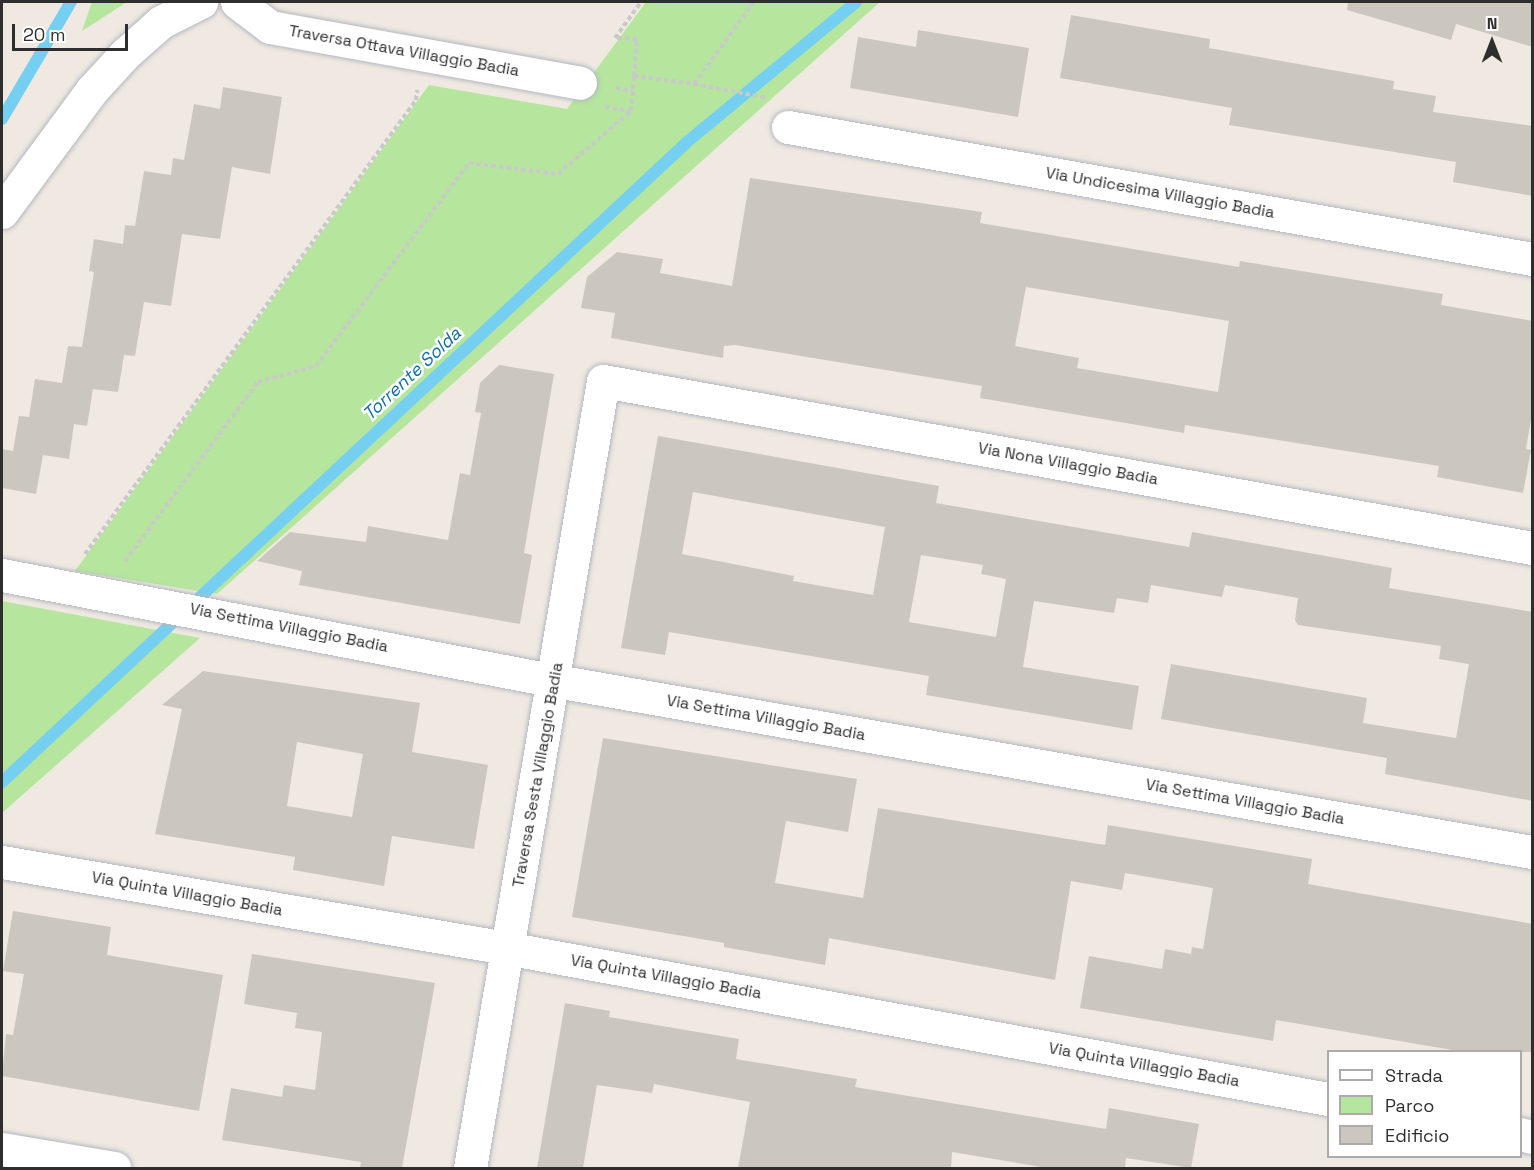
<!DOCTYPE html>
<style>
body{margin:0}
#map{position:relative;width:1534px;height:1170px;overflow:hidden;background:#efe9e1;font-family:"Space Grotesk",sans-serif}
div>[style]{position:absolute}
.green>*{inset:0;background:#b6e59e}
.stream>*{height:12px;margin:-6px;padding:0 6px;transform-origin:6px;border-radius:6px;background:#75cff0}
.building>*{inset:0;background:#cbc7bf}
.path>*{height:4px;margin-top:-2px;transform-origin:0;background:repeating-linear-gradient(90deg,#c9c9c9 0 4.5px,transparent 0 7.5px)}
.roads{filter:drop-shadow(0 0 2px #b4b7c1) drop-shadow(0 0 2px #b4b7c1)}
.minor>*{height:33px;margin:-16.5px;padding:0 16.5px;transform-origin:16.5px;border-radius:16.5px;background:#fff}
span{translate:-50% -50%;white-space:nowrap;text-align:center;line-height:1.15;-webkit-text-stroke:5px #fff;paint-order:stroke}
.street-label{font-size:16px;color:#2e2e2e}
.water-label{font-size:18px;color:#0d6fa3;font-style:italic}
.frame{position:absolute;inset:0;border:3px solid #2e2e2e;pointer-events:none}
.legend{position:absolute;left:1327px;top:1050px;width:195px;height:108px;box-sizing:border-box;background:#fff;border:2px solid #ababab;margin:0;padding:8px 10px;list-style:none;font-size:18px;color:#2e2e2e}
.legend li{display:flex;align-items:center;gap:12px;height:30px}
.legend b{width:30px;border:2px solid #ababab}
.north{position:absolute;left:1462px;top:12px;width:60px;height:60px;-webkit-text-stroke:4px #fff;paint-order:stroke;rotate:0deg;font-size:16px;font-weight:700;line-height:24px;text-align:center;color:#2e2e2e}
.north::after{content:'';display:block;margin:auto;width:21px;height:27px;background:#2e2e2e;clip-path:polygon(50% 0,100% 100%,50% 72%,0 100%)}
.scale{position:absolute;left:12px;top:24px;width:116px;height:27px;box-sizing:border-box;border:3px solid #2e2e2e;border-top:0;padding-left:8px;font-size:18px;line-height:21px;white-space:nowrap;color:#2e2e2e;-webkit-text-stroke:4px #fff;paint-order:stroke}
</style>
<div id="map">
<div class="green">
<i style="clip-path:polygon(92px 2px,127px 2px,82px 31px)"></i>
<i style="clip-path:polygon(646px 2px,880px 2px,217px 594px,75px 571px,429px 85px,567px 109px)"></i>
<i style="clip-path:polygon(2px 601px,200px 638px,2px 813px)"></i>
</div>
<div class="stream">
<i style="left:2px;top:119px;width:136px;rotate:-59.5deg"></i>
<i style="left:2px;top:782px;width:937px;rotate:-43.05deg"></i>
<i style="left:687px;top:142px;width:219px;rotate:-39.6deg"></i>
</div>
<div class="building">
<i style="clip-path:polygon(1348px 2px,1533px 2px,1533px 47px,1456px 24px,1451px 40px,1347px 10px)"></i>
<i style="clip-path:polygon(1071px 15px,1210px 39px,1209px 48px,1394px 81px,1393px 89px,1436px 96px,1433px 112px,1533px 126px,1533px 196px,1453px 182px,1456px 162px,1229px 125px,1232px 108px,1060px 78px)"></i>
<i style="clip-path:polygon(918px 30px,1029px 48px,1018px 117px,850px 88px,858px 37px,916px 47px)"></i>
<i style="clip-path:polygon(223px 87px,282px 97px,270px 174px,232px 167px,220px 239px,182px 234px,171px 306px,144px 302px,135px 356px,124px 355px,118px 392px,93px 389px,87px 426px,74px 424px,69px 459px,43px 455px,36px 494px,2px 488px,2px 449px,13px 451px,19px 416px,29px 417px,35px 379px,62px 383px,68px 346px,82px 347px,94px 272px,89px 271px,94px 239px,123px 244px,125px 225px,135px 226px,144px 171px,171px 175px,173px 158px,184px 160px,194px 104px,220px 109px)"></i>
<i style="clip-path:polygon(evenodd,750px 178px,982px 212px,980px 223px,1239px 267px,1240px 261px,1443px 294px,1441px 305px,1533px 321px,1533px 408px,1526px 449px,1531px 450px,1523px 493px,1437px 477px,1439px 466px,1185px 425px,1184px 433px,980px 398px,982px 386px,735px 345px,724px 346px,723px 358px,611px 338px,615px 313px,581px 308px,587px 277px,617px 252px,663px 259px,660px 273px,732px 286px,750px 178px,1026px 287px,1229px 321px,1218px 392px,1077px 368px,1079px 358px,1015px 346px,1026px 287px)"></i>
<i style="clip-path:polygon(499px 365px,554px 374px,524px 553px,532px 555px,520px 624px,299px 585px,302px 571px,257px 561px,290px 532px,366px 542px,368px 526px,448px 540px,460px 473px,470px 475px,481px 413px,475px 412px,480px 383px)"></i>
<i style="clip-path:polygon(evenodd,658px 436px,939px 486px,936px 503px,1189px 547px,1192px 532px,1392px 568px,1389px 588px,1533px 612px,1533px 801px,1385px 774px,1387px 758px,1161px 719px,1171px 664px,1367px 698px,1363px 723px,1456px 738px,1469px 664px,1439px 659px,1441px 646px,1298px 625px,1295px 620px,1298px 598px,1225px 585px,1222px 597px,1151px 585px,1148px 603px,1117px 598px,1114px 613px,1034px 601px,1023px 667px,1139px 686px,1132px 730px,926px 695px,929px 676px,669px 632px,665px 655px,621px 648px,658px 436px,693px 492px,885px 527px,873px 595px,793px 581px,794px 576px,682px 554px,693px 492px,658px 436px,921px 555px,983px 565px,981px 574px,1006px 579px,996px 637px,909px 622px,921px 555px)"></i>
<i style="clip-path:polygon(evenodd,203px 671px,420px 703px,412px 752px,488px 765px,474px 849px,392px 836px,384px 886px,293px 870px,295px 857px,155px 834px,182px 709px,162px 705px,203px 671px,297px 742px,363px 754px,352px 817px,287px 806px,297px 742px)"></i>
<i style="clip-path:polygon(603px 738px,857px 779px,848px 832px,786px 821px,775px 883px,863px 898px,878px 808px,1105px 845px,1108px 825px,1312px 859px,1308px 884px,1533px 924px,1533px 1052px,1464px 1052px,1276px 1020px,1273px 1041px,1080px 1008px,1089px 956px,1162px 969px,1165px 949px,1191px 954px,1192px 947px,1203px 949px,1213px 888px,1125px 873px,1122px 890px,1071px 881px,1055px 980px,829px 938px,825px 965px,724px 947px,724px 943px,572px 917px)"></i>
<i style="clip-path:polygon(13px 911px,111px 927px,107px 955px,223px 975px,199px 1111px,2px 1076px,6px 1034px,13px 1035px,24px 974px,3px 971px)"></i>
<i style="clip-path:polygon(252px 954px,435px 983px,402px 1168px,360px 1168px,361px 1162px,222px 1140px,231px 1088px,282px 1097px,284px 1085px,315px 1090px,322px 1032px,295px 1028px,297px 1013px,244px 1004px)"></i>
<i style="clip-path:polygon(565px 1003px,610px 1011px,609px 1017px,739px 1039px,736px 1059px,857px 1079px,855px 1087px,1106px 1129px,1109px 1108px,1199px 1124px,1191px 1168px,1126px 1158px,1125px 1168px,1047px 1168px,952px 1152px,951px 1168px,738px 1168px,750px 1102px,654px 1084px,652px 1093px,597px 1085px,583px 1168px,537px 1168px)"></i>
</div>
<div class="path">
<i style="left:634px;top:76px;width:37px;rotate:-85deg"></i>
<i style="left:637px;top:39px;width:22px;rotate:-177deg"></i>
<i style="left:615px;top:38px;width:44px;rotate:-54.2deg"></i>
<i style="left:694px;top:84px;width:75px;rotate:10.7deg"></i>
<i style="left:616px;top:88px;width:17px;rotate:10deg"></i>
<i style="left:605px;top:107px;width:26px;rotate:9deg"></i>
<i style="left:85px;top:554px;width:562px;rotate:-53.91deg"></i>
<i style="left:416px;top:100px;width:10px;rotate:-84deg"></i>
<i style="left:125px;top:561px;width:223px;rotate:-53.4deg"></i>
<i style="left:258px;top:382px;width:60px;rotate:-15.4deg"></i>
<i style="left:316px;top:366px;width:254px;rotate:-53deg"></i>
<i style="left:469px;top:163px;width:90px;rotate:7deg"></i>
<i style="left:558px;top:174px;width:96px;rotate:-40.8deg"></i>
<i style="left:631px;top:111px;width:35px;rotate:-85deg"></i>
<i style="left:634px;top:76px;width:61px;rotate:7.6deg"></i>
<i style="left:694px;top:84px;width:102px;rotate:-53.8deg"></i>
</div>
<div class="roads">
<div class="minor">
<i style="left:237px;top:2px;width:41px;rotate:37.1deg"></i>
<i style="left:270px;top:27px;width:315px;rotate:10.2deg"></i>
<i style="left:788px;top:127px;width:756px;rotate:10.06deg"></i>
<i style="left:2px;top:212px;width:152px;rotate:-53.6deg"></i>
<i style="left:92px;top:90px;width:49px;rotate:-47.5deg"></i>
<i style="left:125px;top:54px;width:48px;rotate:-41.6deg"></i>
<i style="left:161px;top:22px;width:45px;rotate:-26.6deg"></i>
<i style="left:2px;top:575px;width:564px;rotate:10.83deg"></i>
<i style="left:556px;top:681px;width:991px;rotate:9.94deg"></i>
<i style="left:2px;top:862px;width:511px;rotate:9.68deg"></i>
<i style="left:506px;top:948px;width:836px;rotate:10.41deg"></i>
<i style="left:1520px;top:1134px;width:12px;rotate:14deg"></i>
<i style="left:2px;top:1149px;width:114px;rotate:9.6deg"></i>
<i style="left:470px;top:1168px;width:798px;rotate:-80.41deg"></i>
<i style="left:603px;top:381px;width:944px;rotate:10.19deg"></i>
</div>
</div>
<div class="street-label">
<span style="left:404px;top:51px;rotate:10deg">Traversa Ottava Villaggio Badia</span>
<span style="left:1160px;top:193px;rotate:10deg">Via Undicesima Villaggio Badia</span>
<span style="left:1068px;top:464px;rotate:10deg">Via Nona Villaggio Badia</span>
<span style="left:289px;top:628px;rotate:11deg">Via Settima Villaggio Badia</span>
<span style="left:766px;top:718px;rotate:10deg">Via Settima Villaggio Badia</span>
<span style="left:538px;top:775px;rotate:-80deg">Traversa Sesta Villaggio Badia</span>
<span style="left:1245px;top:802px;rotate:10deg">Via Settima Villaggio Badia</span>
<span style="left:187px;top:894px;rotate:10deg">Via Quinta Villaggio Badia</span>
<span style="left:666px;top:977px;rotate:10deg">Via Quinta Villaggio Badia</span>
<span style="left:1144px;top:1065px;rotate:10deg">Via Quinta Villaggio Badia</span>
</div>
<div class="water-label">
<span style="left:412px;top:374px;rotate:-43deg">Torrente Solda</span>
</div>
<div class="frame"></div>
<ul class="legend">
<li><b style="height:8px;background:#fff"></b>Strada</li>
<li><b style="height:16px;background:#b6e59e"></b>Parco</li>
<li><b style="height:16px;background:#cbc7bf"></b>Edificio</li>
</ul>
<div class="north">N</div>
<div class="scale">20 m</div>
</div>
